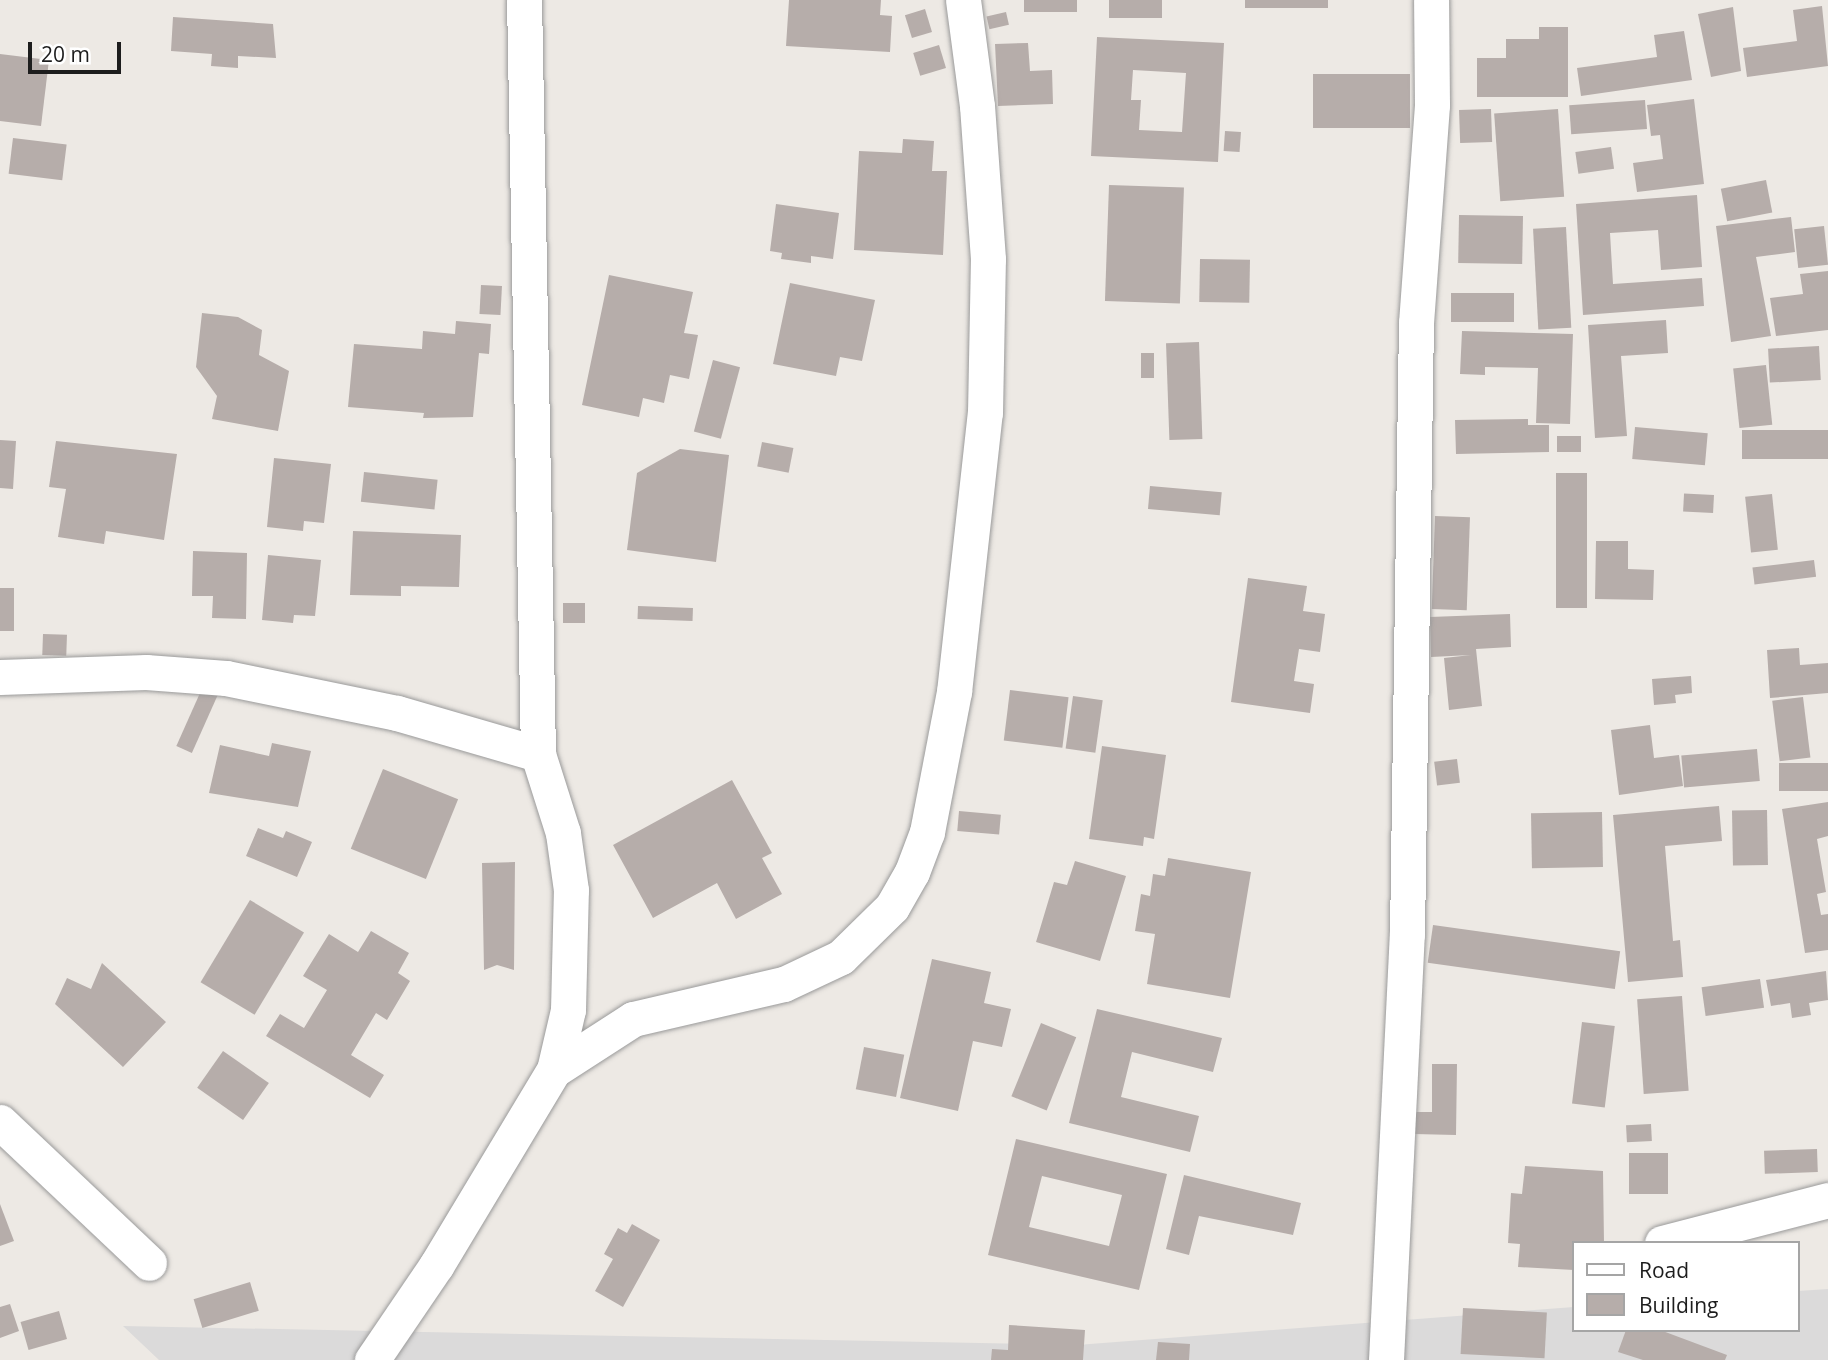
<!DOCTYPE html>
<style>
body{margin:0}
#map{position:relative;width:1828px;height:1360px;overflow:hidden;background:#ede9e4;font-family:"Open Sans",sans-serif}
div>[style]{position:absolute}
.residential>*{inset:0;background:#dbdada}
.building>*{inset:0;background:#b6adaa;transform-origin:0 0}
.roads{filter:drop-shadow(0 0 2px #9a9a9a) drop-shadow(0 0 2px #9a9a9a)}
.minor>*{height:35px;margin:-17.5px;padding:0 17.5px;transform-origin:17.5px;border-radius:17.5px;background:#fff}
span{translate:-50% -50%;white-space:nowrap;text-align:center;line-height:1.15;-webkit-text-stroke:7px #fff;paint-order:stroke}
.legend{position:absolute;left:1572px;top:1241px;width:228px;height:91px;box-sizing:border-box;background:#fff;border:2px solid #a5a5a5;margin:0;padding:9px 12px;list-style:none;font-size:21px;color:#1d1d1d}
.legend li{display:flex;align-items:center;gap:14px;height:35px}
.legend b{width:35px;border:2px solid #a5a5a5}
.scale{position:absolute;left:28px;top:42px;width:93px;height:32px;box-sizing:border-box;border:4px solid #1d1d1d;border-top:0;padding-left:9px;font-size:21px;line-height:24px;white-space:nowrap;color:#1d1d1d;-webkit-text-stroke:5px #fff;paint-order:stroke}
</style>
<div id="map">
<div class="residential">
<i style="clip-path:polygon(1828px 1289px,1828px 1360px,159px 1360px,123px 1326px,1077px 1345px,1574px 1307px,1574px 1330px,1798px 1330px,1798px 1291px)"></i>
</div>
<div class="building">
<i style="clip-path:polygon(789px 0,881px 0,880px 15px,892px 16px,890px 52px,786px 46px)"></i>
<i style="left:1024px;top:0;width:53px;height:12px"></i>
<i style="left:1109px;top:0;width:53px;height:18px"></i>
<i style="left:1245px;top:0;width:83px;height:8px"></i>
<i style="clip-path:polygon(1822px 6px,1828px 66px,1747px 77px,1743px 48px,1797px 41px,1793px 10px)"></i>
<i style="clip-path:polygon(1733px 7px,1741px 71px,1711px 77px,1698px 14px)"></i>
<i style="left:925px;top:9px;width:24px;height:21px;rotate:73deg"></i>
<i style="left:1006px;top:12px;width:13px;height:20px;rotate:77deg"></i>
<i style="clip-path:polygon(173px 17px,273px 24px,276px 58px,238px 56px,238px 68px,211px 66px,212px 54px,171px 51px)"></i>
<i style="clip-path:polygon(1539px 27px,1568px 27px,1568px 97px,1477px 97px,1477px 58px,1506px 58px,1506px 39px,1539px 39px)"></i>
<i style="clip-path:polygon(1684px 31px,1692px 80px,1581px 96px,1577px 68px,1657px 57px,1654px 35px)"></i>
<i style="clip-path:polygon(evenodd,1097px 37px,1224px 43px,1218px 162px,1091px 156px,1097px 37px,1133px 70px,1186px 73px,1182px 132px,1139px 130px,1141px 100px,1131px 100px,1133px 70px)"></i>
<i style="clip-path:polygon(1028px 43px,1030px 71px,1052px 70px,1053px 104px,998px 106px,995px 44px)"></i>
<i style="left:939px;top:45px;width:24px;height:27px;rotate:73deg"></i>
<i style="clip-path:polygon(0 54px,49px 60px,41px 126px,0 121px)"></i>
<i style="left:1313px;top:74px;width:97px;height:54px"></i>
<i style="clip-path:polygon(1694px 99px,1704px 184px,1637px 192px,1633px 163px,1663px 159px,1660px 135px,1651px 136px,1647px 105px)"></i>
<i style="left:1645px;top:100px;width:29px;height:76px;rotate:86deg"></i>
<i style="left:1491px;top:109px;width:33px;height:32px;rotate:88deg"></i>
<i style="left:1558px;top:109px;width:88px;height:64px;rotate:86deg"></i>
<i style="left:1225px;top:131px;width:16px;height:20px;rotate:4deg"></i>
<i style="left:13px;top:138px;width:54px;height:36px;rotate:7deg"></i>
<i style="clip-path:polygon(903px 139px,934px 141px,932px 171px,947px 171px,943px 255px,854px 250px,859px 151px,902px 153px)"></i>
<i style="left:1611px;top:147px;width:22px;height:36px;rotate:82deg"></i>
<i style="left:1766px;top:180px;width:33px;height:46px;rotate:79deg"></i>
<i style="left:1109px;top:185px;width:75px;height:116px;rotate:2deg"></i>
<i style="clip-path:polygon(1697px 195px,1702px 267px,1661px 270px,1658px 230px,1610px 233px,1613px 284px,1702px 278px,1704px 306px,1583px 315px,1576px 204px)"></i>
<i style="clip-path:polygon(776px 204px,839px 213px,833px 259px,811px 256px,811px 263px,781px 259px,782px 253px,770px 251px)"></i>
<i style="left:1523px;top:216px;width:48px;height:64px;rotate:91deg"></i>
<i style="clip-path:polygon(1791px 217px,1795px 252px,1756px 257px,1771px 336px,1731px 342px,1716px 226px)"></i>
<i style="left:1824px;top:226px;width:39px;height:30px;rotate:84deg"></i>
<i style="left:1566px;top:227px;width:101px;height:33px;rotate:87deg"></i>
<i style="left:1200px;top:259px;width:50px;height:43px;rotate:1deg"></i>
<i style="clip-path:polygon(1828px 271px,1828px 330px,1776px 336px,1770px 298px,1803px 294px,1800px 274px)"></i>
<i style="clip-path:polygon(609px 275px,693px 292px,684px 333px,698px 335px,689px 379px,670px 375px,664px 403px,643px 398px,639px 417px,582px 405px)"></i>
<i style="clip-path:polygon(790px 283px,875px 300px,862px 361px,840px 357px,836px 376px,773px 364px)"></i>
<i style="left:481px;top:285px;width:21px;height:29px;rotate:3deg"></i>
<i style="left:1451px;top:293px;width:63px;height:29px"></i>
<i style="clip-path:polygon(202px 313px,238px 317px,262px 330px,259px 355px,289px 371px,278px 431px,212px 419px,217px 396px,196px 367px)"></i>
<i style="clip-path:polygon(1666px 320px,1668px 353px,1621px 356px,1627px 436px,1595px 438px,1588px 325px)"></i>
<i style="clip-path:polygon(456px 321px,491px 324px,489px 354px,479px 353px,473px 417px,423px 418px,424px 413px,348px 407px,354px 344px,422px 349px,423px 331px,455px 334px)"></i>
<i style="clip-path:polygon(1462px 331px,1573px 334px,1570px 424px,1536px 423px,1538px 368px,1485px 367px,1485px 375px,1460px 374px)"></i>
<i style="left:1199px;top:342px;width:97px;height:33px;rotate:88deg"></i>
<i style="left:1819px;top:346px;width:34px;height:51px;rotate:87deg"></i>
<i style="left:1141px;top:353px;width:13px;height:25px"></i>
<i style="left:713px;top:360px;width:28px;height:74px;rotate:15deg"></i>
<i style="left:1766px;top:365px;width:60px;height:33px;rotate:84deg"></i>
<i style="clip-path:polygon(1528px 419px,1528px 425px,1549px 425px,1549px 452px,1456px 454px,1455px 420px)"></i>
<i style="left:1635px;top:427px;width:73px;height:32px;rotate:5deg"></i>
<i style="left:1828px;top:430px;width:29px;height:86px;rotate:90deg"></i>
<i style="left:1581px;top:436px;width:16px;height:24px;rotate:90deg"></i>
<i style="clip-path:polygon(0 440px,16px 441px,13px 489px,0 488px)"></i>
<i style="clip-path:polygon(56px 441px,177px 454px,164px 540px,106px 531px,104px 544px,58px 537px,66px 489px,49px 487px)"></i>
<i style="left:762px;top:442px;width:32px;height:25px;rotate:11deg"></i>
<i style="clip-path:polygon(680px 449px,729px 455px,716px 562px,627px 550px,637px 473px)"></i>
<i style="clip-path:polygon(274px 458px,331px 464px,324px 523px,304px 521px,303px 531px,267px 527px)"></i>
<i style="left:364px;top:472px;width:74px;height:30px;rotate:6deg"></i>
<i style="left:1556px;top:473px;width:31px;height:135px"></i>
<i style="left:1150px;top:486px;width:72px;height:23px;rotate:5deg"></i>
<i style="left:1772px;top:494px;width:56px;height:27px;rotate:84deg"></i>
<i style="left:1714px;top:495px;width:18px;height:30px;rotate:93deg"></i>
<i style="left:1435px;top:516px;width:35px;height:93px;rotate:2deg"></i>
<i style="clip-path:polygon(353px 531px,461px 535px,459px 587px,401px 586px,401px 596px,350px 595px)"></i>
<i style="clip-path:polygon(1596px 541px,1628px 541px,1628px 569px,1654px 570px,1653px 600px,1595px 599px)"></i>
<i style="clip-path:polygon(193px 551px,247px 553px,246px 619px,212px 618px,213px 596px,192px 596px)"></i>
<i style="clip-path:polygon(268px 555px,321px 560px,315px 616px,294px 615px,293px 623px,262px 620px)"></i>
<i style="left:1814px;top:560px;width:17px;height:62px;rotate:83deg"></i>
<i style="clip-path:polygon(1248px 578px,1307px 586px,1303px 611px,1325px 614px,1320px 652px,1299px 649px,1294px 681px,1314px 684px,1310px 713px,1231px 702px)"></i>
<i style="left:0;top:588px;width:14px;height:43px"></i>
<i style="left:563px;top:603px;width:22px;height:20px"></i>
<i style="left:638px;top:606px;width:55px;height:13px;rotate:2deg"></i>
<i style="clip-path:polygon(1510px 614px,1511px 647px,1476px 649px,1482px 706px,1449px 710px,1444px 658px,1471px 655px,1431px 657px,1430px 617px)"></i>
<i style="left:43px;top:634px;width:24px;height:21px;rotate:2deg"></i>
<i style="clip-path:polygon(1799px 648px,1800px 665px,1828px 663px,1828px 693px,1770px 698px,1767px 650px)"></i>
<i style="clip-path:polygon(1691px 676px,1692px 693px,1675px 695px,1676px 703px,1654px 705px,1652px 679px)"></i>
<i style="left:204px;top:684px;width:17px;height:68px;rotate:24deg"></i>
<i style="left:1010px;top:690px;width:59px;height:51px;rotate:7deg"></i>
<i style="left:1073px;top:696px;width:30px;height:53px;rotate:8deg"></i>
<i style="left:1803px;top:697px;width:61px;height:31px;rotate:83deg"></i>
<i style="clip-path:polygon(1650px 725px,1654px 758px,1679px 755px,1683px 786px,1619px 795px,1611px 730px)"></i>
<i style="clip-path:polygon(272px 743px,311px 751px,298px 807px,209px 793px,220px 745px,269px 756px)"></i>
<i style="clip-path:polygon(1102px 746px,1166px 755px,1154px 839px,1144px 837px,1143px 846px,1089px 839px)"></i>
<i style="left:1757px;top:749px;width:32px;height:76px;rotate:85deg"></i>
<i style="left:1457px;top:759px;width:24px;height:23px;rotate:83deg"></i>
<i style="left:1828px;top:763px;width:28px;height:49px;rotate:90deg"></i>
<i style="left:383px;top:769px;width:81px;height:86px;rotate:22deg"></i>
<i style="clip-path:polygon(732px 780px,772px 853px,762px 858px,782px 894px,736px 919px,717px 883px,653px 918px,613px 845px)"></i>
<i style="clip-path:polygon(1828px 802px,1828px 836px,1817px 839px,1826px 892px,1817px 894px,1821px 915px,1828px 914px,1828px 950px,1805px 953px,1782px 809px)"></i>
<i style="clip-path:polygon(1719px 806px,1722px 841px,1665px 846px,1673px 941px,1680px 940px,1683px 977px,1628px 982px,1613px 815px)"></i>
<i style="left:1767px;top:810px;width:55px;height:35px;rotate:89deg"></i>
<i style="left:959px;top:811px;width:42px;height:20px;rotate:5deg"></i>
<i style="left:1602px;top:812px;width:55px;height:71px;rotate:89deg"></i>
<i style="clip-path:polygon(258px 828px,283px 838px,286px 831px,312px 842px,297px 877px,246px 856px)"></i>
<i style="clip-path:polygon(1168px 858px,1251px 872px,1230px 998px,1147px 984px,1155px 934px,1135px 931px,1141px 894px,1150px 896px,1153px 874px,1165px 876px)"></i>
<i style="clip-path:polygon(1075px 861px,1126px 876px,1100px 961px,1036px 942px,1054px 882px,1067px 885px)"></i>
<i style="clip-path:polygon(515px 862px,514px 970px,497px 965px,484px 970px,482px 863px)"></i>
<i style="left:250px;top:900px;width:63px;height:96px;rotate:31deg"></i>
<i style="left:1433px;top:925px;width:189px;height:38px;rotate:8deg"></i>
<i style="clip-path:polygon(371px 931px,409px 953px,398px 973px,410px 981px,387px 1020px,376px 1013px,351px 1055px,384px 1075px,370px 1098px,266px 1036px,280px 1014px,304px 1028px,327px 990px,303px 976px,329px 934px,358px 952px)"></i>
<i style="clip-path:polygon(932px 959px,991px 972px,984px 1003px,1011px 1009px,1002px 1047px,973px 1041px,958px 1111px,900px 1098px)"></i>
<i style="clip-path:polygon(102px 963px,166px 1022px,123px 1067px,55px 1004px,67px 978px,91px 989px)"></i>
<i style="clip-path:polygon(1826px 971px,1828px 1000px,1809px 1003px,1811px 1015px,1792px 1018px,1790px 1003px,1771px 1006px,1766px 980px)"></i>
<i style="left:1760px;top:979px;width:29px;height:59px;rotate:82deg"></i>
<i style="left:1682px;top:996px;width:95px;height:45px;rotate:86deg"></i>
<i style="clip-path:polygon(1097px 1009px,1222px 1038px,1213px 1072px,1132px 1052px,1121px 1097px,1199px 1116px,1190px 1152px,1069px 1123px)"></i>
<i style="left:1582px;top:1022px;width:33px;height:82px;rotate:7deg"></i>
<i style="left:1041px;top:1023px;width:38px;height:79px;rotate:22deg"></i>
<i style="left:864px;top:1047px;width:41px;height:43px;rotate:11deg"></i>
<i style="left:223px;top:1051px;width:56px;height:45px;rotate:35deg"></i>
<i style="clip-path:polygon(1432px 1064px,1457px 1064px,1456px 1135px,1414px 1134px,1414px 1112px,1432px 1112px)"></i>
<i style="left:1651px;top:1124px;width:17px;height:25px;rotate:87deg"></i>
<i style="clip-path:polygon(evenodd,1016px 1139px,1167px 1174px,1139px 1290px,988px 1255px,1016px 1139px,1042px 1176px,1122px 1195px,1109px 1246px,1029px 1227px,1042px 1176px)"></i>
<i style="left:1817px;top:1149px;width:23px;height:53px;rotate:88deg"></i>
<i style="left:1629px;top:1153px;width:39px;height:41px"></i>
<i style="clip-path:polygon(1525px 1166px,1603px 1171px,1604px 1243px,1574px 1243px,1574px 1270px,1518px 1267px,1520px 1244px,1508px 1243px,1511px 1193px,1522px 1194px)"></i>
<i style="clip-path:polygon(1184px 1175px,1301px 1203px,1293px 1235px,1199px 1216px,1189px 1255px,1166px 1249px)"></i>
<i style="clip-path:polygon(0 1204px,14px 1241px,0 1246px)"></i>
<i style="clip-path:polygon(632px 1224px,660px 1240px,623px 1307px,595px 1291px,613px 1259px,604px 1254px,618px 1228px,627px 1233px)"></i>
<i style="left:250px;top:1282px;width:30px;height:59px;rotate:73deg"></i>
<i style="clip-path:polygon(10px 1304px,19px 1331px,0 1338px,0 1307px)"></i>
<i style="left:1463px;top:1308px;width:84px;height:46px;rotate:3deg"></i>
<i style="left:59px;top:1311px;width:29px;height:40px;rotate:74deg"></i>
<i style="clip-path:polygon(1009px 1325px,1085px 1330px,1083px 1360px,991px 1360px,992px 1349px,1008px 1350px)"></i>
<i style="clip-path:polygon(1626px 1330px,1660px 1330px,1727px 1355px,1725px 1360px,1643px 1360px,1618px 1352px)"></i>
<i style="clip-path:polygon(1158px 1342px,1190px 1344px,1189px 1360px,1156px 1360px)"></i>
</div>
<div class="roads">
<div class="minor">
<i style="left:0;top:677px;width:146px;rotate:-2deg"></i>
<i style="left:146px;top:672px;width:80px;rotate:4.3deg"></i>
<i style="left:226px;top:678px;width:175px;rotate:11.6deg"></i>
<i style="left:397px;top:713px;width:147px;rotate:16.2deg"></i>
<i style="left:554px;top:1070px;width:94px;rotate:-32.8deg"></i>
<i style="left:633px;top:1019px;width:155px;rotate:-13.1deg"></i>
<i style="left:784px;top:984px;width:63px;rotate:-25.3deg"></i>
<i style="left:841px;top:957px;width:71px;rotate:-44.4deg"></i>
<i style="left:892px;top:907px;width:40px;rotate:-60.3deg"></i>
<i style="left:912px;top:872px;width:43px;rotate:-69.4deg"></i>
<i style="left:927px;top:832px;width:143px;rotate:-79.1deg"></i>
<i style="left:954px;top:692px;width:281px;rotate:-83.7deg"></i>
<i style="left:985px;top:413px;width:154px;rotate:-88.9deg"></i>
<i style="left:988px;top:259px;width:153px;rotate:-94.1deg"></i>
<i style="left:977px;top:106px;width:107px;rotate:-97.5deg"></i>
<i style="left:0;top:1122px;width:205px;rotate:43.4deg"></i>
<i style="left:1662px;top:1243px;width:171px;rotate:-14.5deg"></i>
<i style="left:372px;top:1360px;width:114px;rotate:-55.8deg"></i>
<i style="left:436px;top:1266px;width:229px;rotate:-59deg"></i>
<i style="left:554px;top:1070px;width:62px;rotate:-76.9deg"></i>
<i style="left:568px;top:1010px;width:120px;rotate:-88.6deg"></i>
<i style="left:571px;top:890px;width:58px;rotate:-98deg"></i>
<i style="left:563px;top:833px;width:83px;rotate:-107.6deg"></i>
<i style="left:538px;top:754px;width:754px;rotate:-91.06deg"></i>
<i style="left:1386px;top:1360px;width:427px;rotate:-87.2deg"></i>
<i style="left:1407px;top:934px;width:611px;rotate:-89.16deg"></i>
<i style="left:1416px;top:323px;width:219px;rotate:-85.8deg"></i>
<i style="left:1432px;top:105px;width:105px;rotate:-90.5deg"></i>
</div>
</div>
<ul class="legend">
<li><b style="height:9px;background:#fff"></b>Road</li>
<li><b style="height:19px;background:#b6adaa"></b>Building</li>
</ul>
<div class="scale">20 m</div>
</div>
